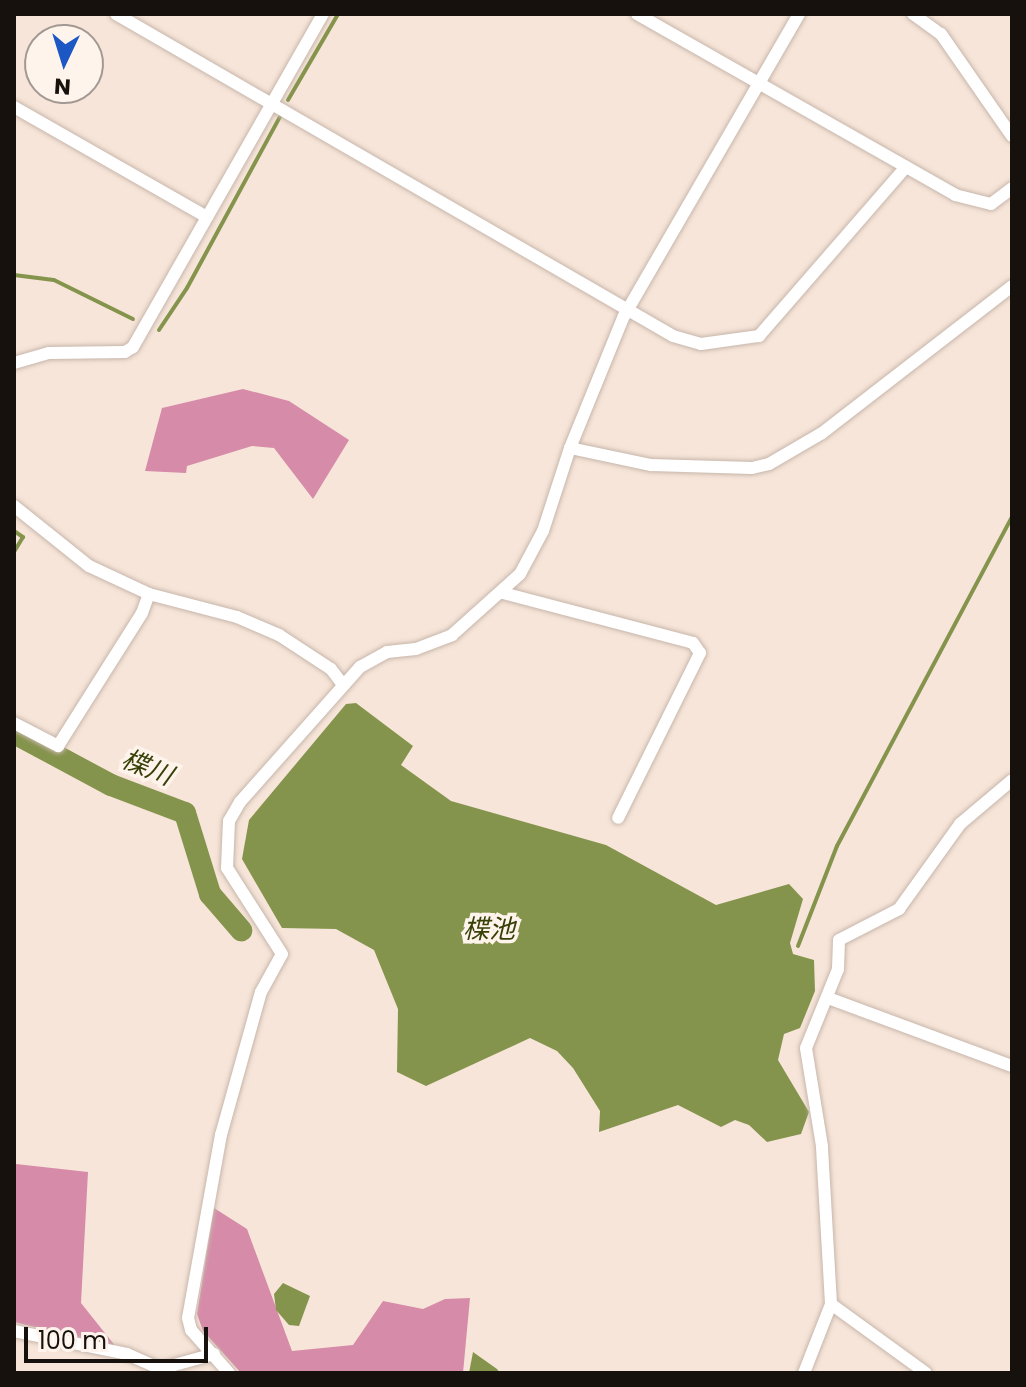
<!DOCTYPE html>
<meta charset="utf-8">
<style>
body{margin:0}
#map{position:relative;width:1026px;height:1387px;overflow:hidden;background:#f7e5d9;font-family:Poppins,"Noto Sans JP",sans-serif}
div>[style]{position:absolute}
.forest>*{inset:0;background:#d68ba9}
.water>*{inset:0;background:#85944c}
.stream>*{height:4px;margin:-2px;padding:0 2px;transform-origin:2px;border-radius:2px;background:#85944c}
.river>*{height:22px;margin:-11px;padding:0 11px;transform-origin:11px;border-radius:11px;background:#85944c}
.roads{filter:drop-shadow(0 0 2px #c7b6ab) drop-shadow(0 0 2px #c7b6ab)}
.minor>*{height:12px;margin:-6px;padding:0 6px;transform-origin:6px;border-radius:6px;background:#fff}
span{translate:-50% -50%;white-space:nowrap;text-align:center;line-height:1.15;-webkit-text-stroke:7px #fef4ec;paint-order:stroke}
.water-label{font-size:26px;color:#374007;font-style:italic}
.frame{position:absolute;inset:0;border:16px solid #17110d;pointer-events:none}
.north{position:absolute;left:24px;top:24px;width:80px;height:80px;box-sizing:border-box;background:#fef4ec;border:2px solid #a29993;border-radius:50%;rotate:184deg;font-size:22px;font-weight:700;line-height:32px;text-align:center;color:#17110d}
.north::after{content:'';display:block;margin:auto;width:28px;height:36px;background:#1c57c4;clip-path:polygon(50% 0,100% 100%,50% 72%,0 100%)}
.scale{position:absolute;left:24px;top:1327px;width:184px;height:36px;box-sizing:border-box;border:4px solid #17110d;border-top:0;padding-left:10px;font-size:24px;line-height:28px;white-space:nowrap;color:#17110d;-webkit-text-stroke:6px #fef4ec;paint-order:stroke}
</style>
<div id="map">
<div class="forest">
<i style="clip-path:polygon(243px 389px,289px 401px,349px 440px,313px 499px,274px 448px,252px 446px,187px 466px,186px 473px,145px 471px,162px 408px)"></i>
<i style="clip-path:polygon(16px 1164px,88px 1172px,81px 1303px,116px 1347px,14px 1322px)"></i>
<i style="clip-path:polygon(214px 1208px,247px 1229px,292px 1351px,353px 1345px,383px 1301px,423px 1309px,445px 1299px,470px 1298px,463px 1373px,241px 1373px,203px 1331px,197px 1314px)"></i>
</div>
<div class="water">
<i style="clip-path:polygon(356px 703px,413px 746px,401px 765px,451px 801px,606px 845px,716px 905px,789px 884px,803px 899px,790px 943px,793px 954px,814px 960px,815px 991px,800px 1028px,784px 1034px,778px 1060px,809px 1112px,801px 1134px,767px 1142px,749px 1125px,735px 1120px,721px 1127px,678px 1105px,599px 1132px,600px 1111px,573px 1068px,557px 1051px,530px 1038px,426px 1086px,397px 1072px,398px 1009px,374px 950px,336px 929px,282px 928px,242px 859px,249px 820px,346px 704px)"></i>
<i style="clip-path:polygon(283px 1283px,310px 1296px,299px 1326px,289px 1325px,276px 1310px,274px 1294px)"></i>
<i style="clip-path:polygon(473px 1352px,497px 1369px,500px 1373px,469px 1373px)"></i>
</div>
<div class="stream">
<i style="left:288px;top:100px;width:99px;rotate:-59.8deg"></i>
<i style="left:14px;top:275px;width:40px;rotate:7.1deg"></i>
<i style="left:54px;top:280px;width:88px;rotate:26.3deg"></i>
<i style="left:159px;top:330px;width:50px;rotate:-56.3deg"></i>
<i style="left:187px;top:288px;width:195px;rotate:-61.5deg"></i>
<i style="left:14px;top:531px;width:11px;rotate:34deg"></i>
<i style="left:23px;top:537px;width:17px;rotate:121deg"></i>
<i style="left:798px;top:946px;width:107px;rotate:-68.7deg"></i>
<i style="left:837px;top:846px;width:373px;rotate:-62deg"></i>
</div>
<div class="river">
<i style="left:14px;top:733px;width:110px;rotate:28.2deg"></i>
<i style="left:111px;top:785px;width:79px;rotate:20.7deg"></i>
<i style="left:185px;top:813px;width:85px;rotate:72.8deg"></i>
<i style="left:210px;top:894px;width:48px;rotate:49.3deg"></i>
</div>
<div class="roads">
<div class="minor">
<i style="left:116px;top:14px;width:643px;rotate:30.03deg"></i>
<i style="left:673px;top:336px;width:29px;rotate:16deg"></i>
<i style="left:701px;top:344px;width:59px;rotate:-7.9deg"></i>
<i style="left:759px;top:336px;width:224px;rotate:-49deg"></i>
<i style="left:637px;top:14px;width:366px;rotate:29.6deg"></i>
<i style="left:955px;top:195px;width:37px;rotate:14deg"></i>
<i style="left:991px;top:204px;width:26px;rotate:-37deg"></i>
<i style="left:913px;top:14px;width:34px;rotate:36deg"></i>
<i style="left:941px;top:34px;width:124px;rotate:55.2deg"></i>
<i style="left:14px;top:107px;width:222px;rotate:29.7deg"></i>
<i style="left:14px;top:363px;width:36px;rotate:-16deg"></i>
<i style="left:49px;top:353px;width:76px;rotate:-0.8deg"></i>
<i style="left:125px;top:352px;width:9px;rotate:-32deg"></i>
<i style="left:133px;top:347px;width:383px;rotate:-60.3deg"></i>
<i style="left:570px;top:448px;width:83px;rotate:11.9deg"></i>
<i style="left:651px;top:465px;width:101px;rotate:1.7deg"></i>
<i style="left:752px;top:468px;width:17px;rotate:-13deg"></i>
<i style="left:769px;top:464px;width:61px;rotate:-30.3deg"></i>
<i style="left:822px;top:433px;width:240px;rotate:-37.7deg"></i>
<i style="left:14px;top:506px;width:96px;rotate:38.7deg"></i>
<i style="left:89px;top:566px;width:66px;rotate:25deg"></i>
<i style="left:149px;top:594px;width:91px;rotate:14.6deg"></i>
<i style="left:237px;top:617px;width:46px;rotate:23.2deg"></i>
<i style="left:279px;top:635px;width:62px;rotate:33.2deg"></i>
<i style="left:331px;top:669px;width:20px;rotate:53deg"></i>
<i style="left:503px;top:593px;width:196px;rotate:14.7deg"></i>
<i style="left:693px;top:643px;width:12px;rotate:55deg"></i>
<i style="left:700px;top:653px;width:184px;rotate:116.4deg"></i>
<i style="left:14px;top:723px;width:50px;rotate:27.6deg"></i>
<i style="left:58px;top:746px;width:157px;rotate:-57.7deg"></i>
<i style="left:142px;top:613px;width:20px;rotate:-70deg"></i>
<i style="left:828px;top:998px;width:196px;rotate:20.3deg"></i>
<i style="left:831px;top:1304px;width:117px;rotate:36deg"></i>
<i style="left:14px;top:1331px;width:115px;rotate:11.5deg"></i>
<i style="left:127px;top:1354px;width:36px;rotate:24deg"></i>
<i style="left:160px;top:1369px;width:56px;rotate:-15.5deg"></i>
<i style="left:229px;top:1373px;width:57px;rotate:-131.5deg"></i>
<i style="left:191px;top:1330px;width:12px;rotate:-104deg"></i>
<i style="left:188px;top:1318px;width:186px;rotate:-79.8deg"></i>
<i style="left:221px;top:1135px;width:148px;rotate:-74.4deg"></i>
<i style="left:261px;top:992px;width:43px;rotate:-61.1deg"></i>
<i style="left:282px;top:954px;width:102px;rotate:-122.6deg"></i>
<i style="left:227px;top:868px;width:47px;rotate:-87.6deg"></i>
<i style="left:229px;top:821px;width:22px;rotate:-60deg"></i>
<i style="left:240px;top:802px;width:181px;rotate:-48.4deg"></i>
<i style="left:360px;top:667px;width:31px;rotate:-29deg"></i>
<i style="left:387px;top:652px;width:29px;rotate:-6deg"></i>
<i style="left:416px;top:649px;width:39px;rotate:-21deg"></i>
<i style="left:452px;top:635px;width:91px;rotate:-41.9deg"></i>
<i style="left:520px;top:574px;width:49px;rotate:-61.9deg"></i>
<i style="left:543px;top:531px;width:87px;rotate:-72deg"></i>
<i style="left:570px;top:448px;width:143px;rotate:-67.8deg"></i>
<i style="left:624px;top:316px;width:349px;rotate:-59.9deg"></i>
<i style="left:804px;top:1373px;width:74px;rotate:-68.6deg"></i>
<i style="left:831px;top:1304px;width:158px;rotate:-93.3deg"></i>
<i style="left:822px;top:1146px;width:99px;rotate:-99.3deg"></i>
<i style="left:806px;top:1048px;width:85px;rotate:-67.9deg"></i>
<i style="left:838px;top:969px;width:29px;rotate:-88deg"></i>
<i style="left:839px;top:940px;width:68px;rotate:-27.3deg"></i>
<i style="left:899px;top:909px;width:105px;rotate:-54.3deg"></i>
<i style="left:960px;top:824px;width:68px;rotate:-40.2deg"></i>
</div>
</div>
<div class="water-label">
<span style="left:147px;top:768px;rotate:22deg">楪川</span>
<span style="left:489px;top:930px">楪池</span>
</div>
<div class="frame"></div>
<div class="north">N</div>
<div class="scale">100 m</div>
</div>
